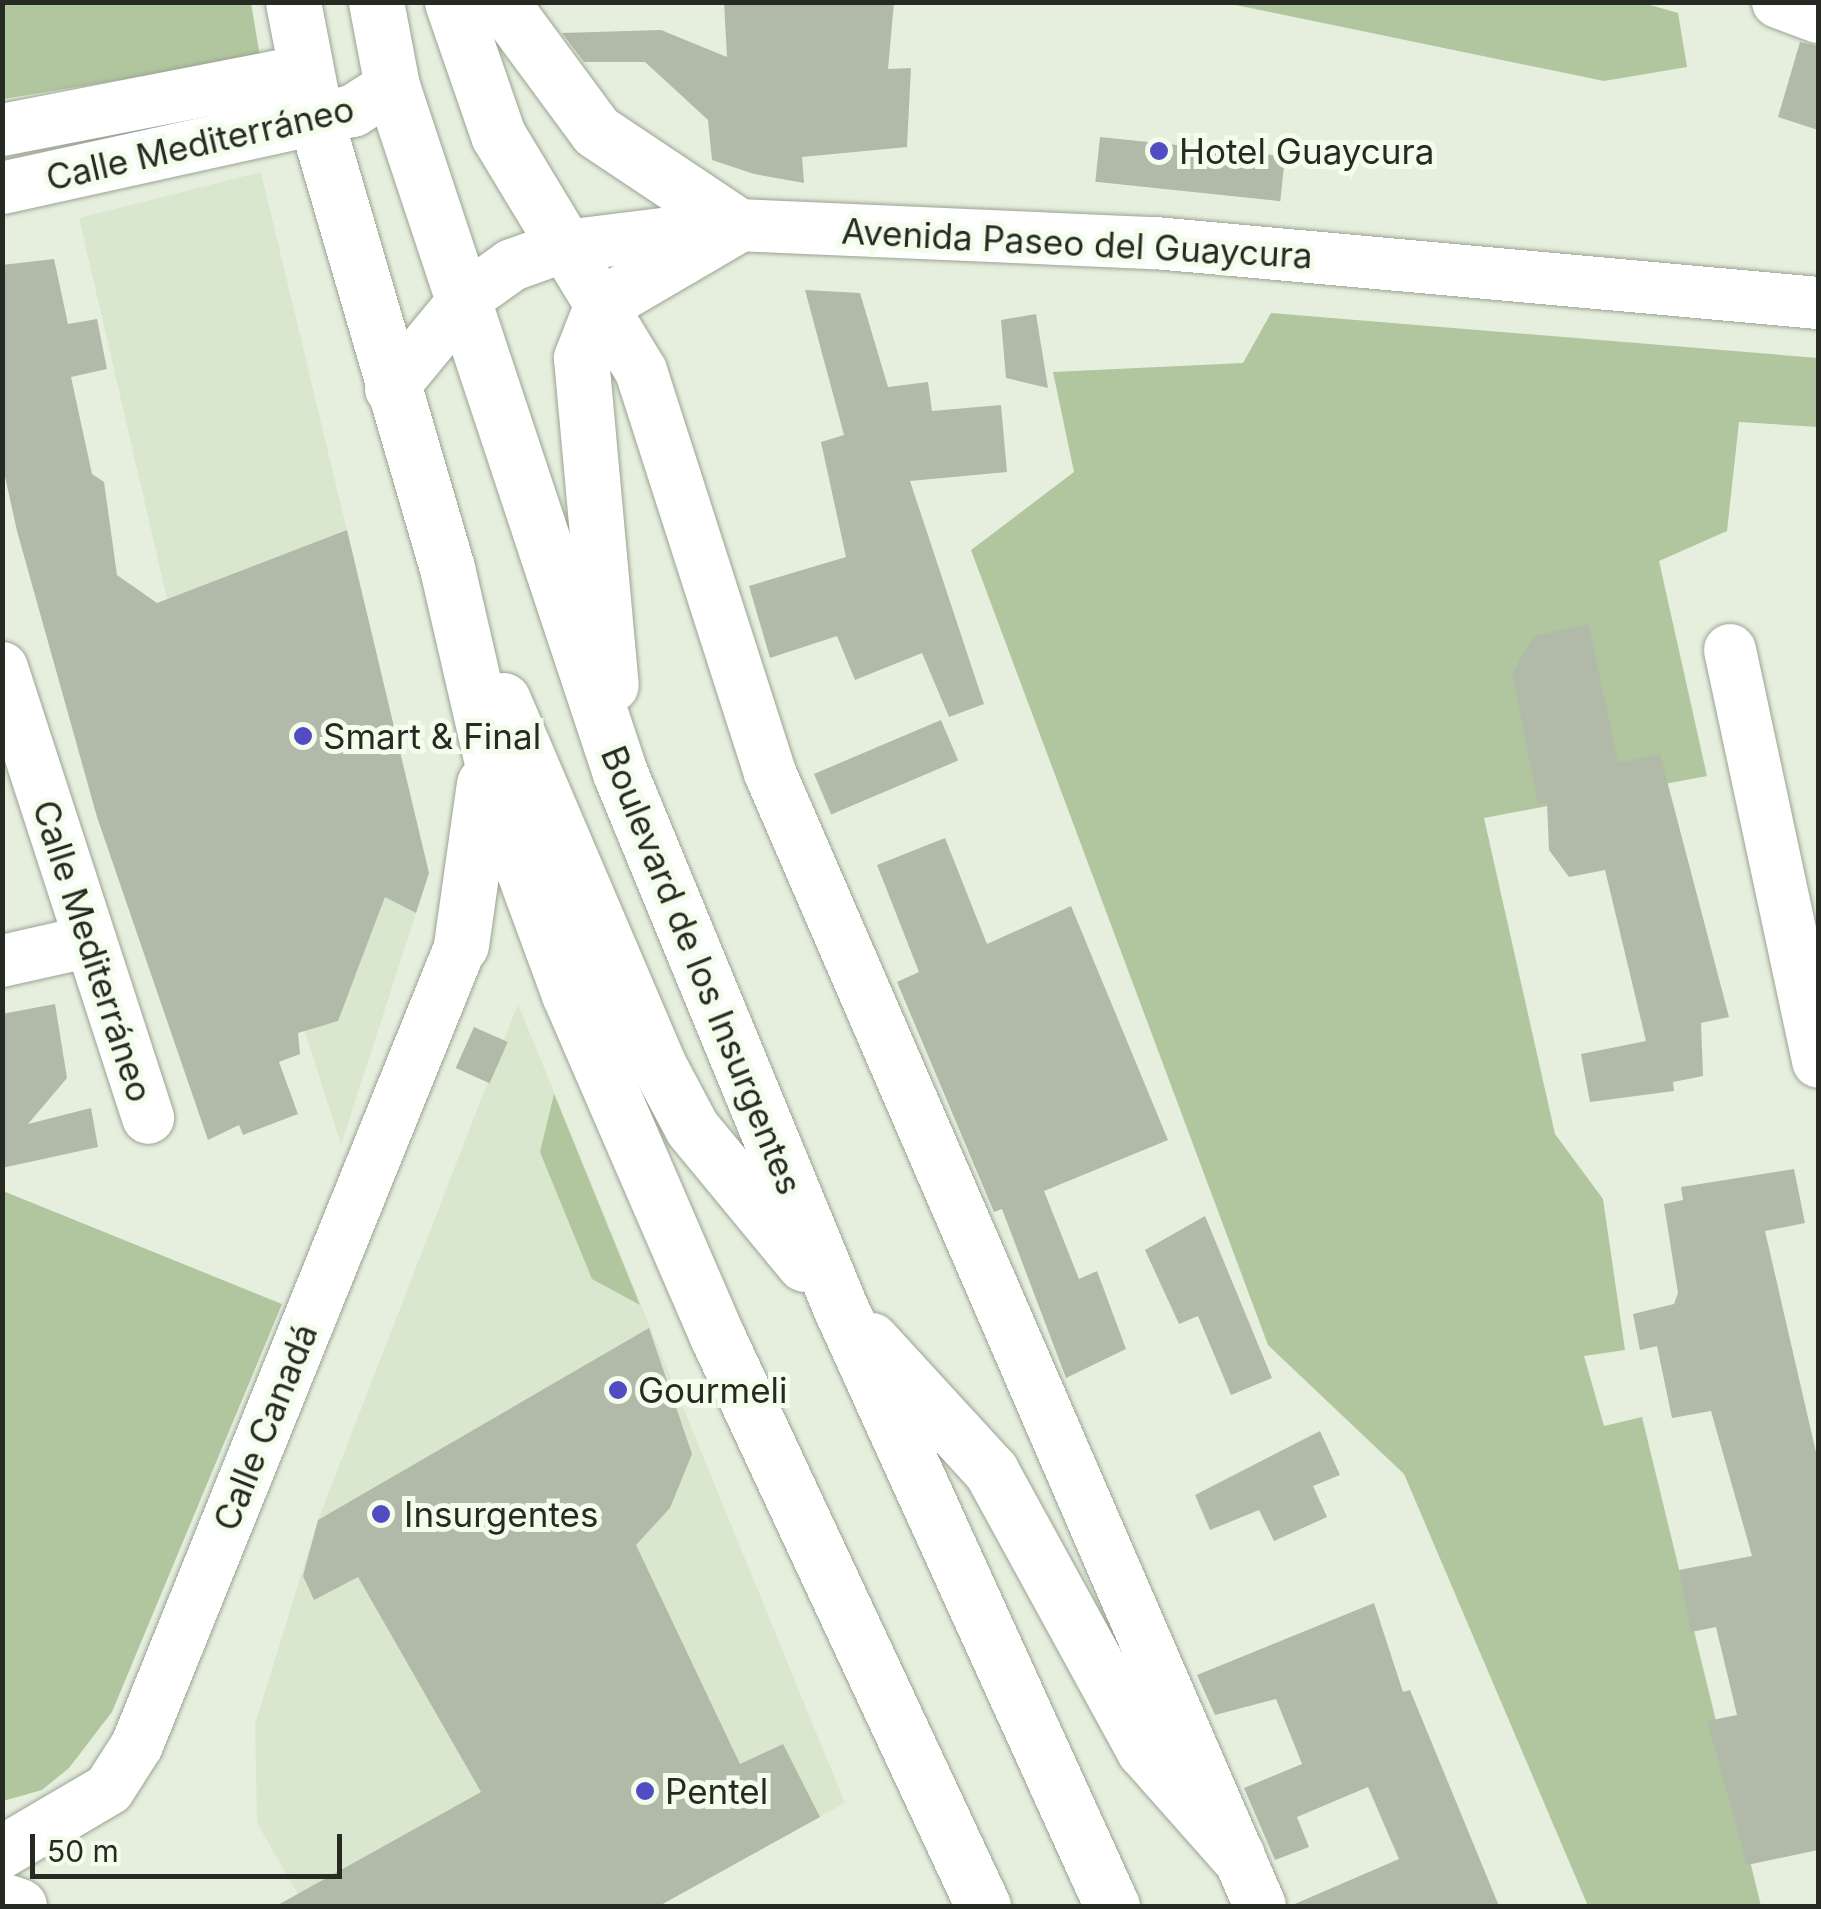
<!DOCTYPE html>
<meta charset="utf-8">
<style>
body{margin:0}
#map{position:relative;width:1821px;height:1909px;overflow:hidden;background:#e6efde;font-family:Inter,sans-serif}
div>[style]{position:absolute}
.built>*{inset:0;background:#dae7cf}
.green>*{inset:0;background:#b1c69e}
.building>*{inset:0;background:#b1baa9;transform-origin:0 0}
.roads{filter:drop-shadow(0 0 2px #9ba393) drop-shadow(0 0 2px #9ba393)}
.minor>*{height:52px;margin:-26px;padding:0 26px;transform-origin:26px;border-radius:26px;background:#fff}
.major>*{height:55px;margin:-27.5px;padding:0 27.5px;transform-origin:27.5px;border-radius:27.5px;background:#fff}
.dots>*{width:28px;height:28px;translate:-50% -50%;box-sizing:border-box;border:5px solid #f4fdec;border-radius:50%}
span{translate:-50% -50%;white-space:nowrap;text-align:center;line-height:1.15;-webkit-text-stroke:10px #f4fdec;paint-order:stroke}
.street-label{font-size:35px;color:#262a23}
.poi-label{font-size:35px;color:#262a23}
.left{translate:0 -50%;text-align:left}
.frame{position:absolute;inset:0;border:5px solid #262a23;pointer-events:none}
.scale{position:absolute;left:30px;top:1834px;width:312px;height:45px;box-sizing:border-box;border:5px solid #262a23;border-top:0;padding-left:12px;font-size:30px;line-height:35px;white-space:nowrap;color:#262a23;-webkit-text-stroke:8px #f4fdec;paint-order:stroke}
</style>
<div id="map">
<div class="built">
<i style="clip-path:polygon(261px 172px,429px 873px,341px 1145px,167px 599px,79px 218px)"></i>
<i style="clip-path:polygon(518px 1004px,845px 1803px,659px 1906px,305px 1906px,257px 1823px,255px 1724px,318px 1520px)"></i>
</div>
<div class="green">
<i style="clip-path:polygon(3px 3px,251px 3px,260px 57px,3px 99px)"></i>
<i style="clip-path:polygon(1226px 3px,1643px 3px,1678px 13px,1687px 67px,1604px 81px)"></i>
<i style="clip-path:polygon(1271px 313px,1818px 358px,1818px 427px,1739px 422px,1727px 531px,1659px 561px,1707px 776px,1484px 818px,1555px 1134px,1603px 1199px,1625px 1350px,1584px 1356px,1604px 1426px,1642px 1417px,1761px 1906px,1588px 1906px,1404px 1474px,1268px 1345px,971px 550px,1074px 472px,1053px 372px,1243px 363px)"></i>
<i style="clip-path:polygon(554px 1094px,640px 1305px,592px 1279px,540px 1152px)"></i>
<i style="clip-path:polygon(3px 1191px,282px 1304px,112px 1712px,69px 1768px,42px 1790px,3px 1801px)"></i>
</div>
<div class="building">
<i style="clip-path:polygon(724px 2px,894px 2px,888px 69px,911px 68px,907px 147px,802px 157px,804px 183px,754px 174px,712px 160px,708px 120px,645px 62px,584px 62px,562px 33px,661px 30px,727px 57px)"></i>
<i style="clip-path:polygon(1800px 42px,1818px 46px,1818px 130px,1778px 117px)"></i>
<i style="left:1100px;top:137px;width:186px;height:45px;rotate:6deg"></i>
<i style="clip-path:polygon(54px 259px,68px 324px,97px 319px,107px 369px,71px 377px,92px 474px,104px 482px,117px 575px,157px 603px,347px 530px,429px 873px,416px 913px,385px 897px,338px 1021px,298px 1033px,300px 1054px,279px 1062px,298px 1114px,243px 1135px,239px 1125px,208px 1140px,97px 817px,17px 531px,2px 463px,2px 265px)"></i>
<i style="clip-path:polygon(805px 290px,860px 293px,888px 387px,928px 382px,932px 411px,1001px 405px,1007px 472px,910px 481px,984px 704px,949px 717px,922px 653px,855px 680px,837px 636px,770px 658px,749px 586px,846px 557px,821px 442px,844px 435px)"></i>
<i style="clip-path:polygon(1036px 314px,1048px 388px,1006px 378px,1001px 320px)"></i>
<i style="clip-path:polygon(1589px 624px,1618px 763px,1660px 754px,1729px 1017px,1701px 1023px,1703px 1076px,1673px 1082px,1674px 1091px,1590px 1102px,1581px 1054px,1646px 1041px,1605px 870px,1569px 877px,1549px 850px,1547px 803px,1538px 805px,1512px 673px,1534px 636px)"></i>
<i style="left:941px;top:720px;width:44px;height:138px;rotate:67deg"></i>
<i style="clip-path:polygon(945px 838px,987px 944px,1071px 906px,1168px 1140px,1044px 1191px,1079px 1279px,1097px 1271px,1126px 1349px,1066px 1378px,1002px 1209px,994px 1212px,897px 982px,919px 972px,877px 865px)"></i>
<i style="clip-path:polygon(55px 1004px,67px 1078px,28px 1124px,91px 1108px,98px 1147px,2px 1168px,2px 1014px)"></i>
<i style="left:474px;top:1027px;width:37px;height:45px;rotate:24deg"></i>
<i style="clip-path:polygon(1794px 1169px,1805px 1223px,1765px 1231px,1818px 1461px,1818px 1850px,1747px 1865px,1707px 1721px,1737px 1715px,1716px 1627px,1691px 1632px,1679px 1570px,1752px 1556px,1711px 1411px,1672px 1418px,1657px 1346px,1640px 1350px,1633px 1314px,1674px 1304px,1678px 1293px,1664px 1204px,1683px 1200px,1681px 1187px)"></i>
<i style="clip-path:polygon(1205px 1216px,1272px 1378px,1231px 1395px,1198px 1316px,1179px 1324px,1145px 1250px)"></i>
<i style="clip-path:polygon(649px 1328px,692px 1454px,670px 1508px,636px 1545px,740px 1764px,783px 1744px,820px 1817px,659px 1906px,276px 1906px,481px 1792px,358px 1577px,314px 1600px,303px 1576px,318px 1520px)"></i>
<i style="clip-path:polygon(1320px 1431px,1340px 1475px,1313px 1486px,1327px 1517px,1274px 1541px,1259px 1510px,1210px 1530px,1195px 1495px)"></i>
<i style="clip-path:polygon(1374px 1603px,1403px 1692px,1410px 1690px,1499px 1906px,1290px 1906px,1399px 1859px,1368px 1787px,1297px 1817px,1309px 1847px,1275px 1860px,1244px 1788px,1302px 1764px,1276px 1699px,1215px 1715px,1197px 1675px)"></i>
</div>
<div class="roads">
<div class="minor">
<i style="left:1778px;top:2px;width:43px;rotate:20.6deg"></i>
<i style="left:2px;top:130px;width:310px;rotate:-11deg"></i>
<i style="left:2px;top:188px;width:359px;rotate:-12.4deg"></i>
<i style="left:353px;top:111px;width:46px;rotate:-32.7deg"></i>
<i style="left:565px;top:246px;width:146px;rotate:58.7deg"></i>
<i style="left:641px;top:371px;width:422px;rotate:72.2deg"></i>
<i style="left:770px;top:773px;width:1234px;rotate:66.61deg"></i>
<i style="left:391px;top:389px;width:118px;rotate:-50.5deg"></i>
<i style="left:466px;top:298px;width:57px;rotate:-35.7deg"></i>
<i style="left:512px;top:265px;width:56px;rotate:-19.7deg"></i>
<i style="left:565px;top:246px;width:173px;rotate:-7deg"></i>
<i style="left:737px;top:225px;width:418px;rotate:2.5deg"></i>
<i style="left:1155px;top:243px;width:666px;rotate:5.17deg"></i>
<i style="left:1730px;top:650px;width:421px;rotate:77.9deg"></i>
<i style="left:2px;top:668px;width:473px;rotate:72deg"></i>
<i style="left:2px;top:961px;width:86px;rotate:-12.7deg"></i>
<i style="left:2px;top:1852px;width:124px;rotate:-30.5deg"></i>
<i style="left:109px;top:1789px;width:52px;rotate:-57.5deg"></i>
<i style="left:137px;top:1745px;width:863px;rotate:-67.95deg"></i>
</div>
<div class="major">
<i style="left:293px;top:2px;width:120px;rotate:79deg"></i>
<i style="left:316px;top:120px;width:467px;rotate:73.7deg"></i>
<i style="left:447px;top:568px;width:262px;rotate:77deg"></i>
<i style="left:506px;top:823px;width:182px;rotate:69.8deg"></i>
<i style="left:569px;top:994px;width:373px;rotate:66.6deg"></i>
<i style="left:717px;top:1336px;width:629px;rotate:64.98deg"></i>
<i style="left:376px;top:2px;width:86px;rotate:79.2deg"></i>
<i style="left:392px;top:86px;width:724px;rotate:71.64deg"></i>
<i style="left:620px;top:773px;width:578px;rotate:67.61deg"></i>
<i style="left:840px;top:1307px;width:658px;rotate:65.58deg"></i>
<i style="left:452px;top:2px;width:141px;rotate:70.9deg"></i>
<i style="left:498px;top:135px;width:130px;rotate:58.9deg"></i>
<i style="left:501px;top:2px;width:160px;rotate:53.6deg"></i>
<i style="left:596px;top:131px;width:169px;rotate:33.7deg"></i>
<i style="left:737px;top:225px;width:156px;rotate:149.7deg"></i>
<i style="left:602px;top:304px;width:58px;rotate:111.3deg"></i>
<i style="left:581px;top:358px;width:328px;rotate:84.8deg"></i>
<i style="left:503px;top:700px;width:396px;rotate:66.9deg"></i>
<i style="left:658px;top:1064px;width:72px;rotate:62deg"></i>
<i style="left:692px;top:1128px;width:176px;rotate:50.5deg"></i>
<i style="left:461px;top:945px;width:163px;rotate:-81.9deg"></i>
<i style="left:871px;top:1340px;width:178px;rotate:47.5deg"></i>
<i style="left:991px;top:1471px;width:318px;rotate:61.3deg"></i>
<i style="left:1144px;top:1750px;width:140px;rotate:48.5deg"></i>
<i style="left:2px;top:1900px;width:18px;rotate:19deg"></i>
</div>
</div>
<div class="dots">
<i style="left:1159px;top:151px;background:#524cc3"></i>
<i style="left:303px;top:736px;background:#524cc3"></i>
<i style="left:618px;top:1390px;background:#524cc3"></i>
<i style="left:381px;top:1514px;background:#524cc3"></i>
<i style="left:645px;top:1791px;background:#524cc3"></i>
</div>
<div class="street-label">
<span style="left:200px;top:143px;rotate:-13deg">Calle Mediterráneo</span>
<span style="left:1077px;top:243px;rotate:3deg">Avenida Paseo del Guaycura</span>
<span style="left:93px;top:951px;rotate:72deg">Calle Mediterráneo</span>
<span style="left:702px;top:970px;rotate:68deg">Boulevard de los Insurgentes</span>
<span style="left:265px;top:1427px;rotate:-68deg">Calle Canadá</span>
</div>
<div class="poi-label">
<span class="left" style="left:1179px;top:151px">Hotel Guaycura</span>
<span class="left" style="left:323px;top:736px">Smart &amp; Final</span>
<span class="left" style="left:638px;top:1390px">Gourmeli</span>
<span class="left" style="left:404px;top:1514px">Insurgentes</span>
<span class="left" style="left:665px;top:1791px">Pentel</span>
</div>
<div class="frame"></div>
<div class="scale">50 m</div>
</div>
